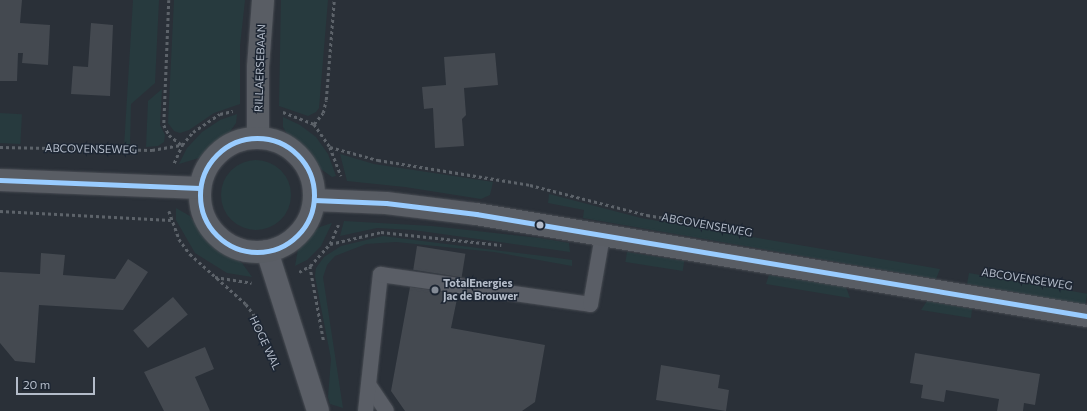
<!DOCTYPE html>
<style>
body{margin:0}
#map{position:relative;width:1087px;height:411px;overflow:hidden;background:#2a3038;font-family:Commissioner,sans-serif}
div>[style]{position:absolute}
.green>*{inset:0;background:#273a3e;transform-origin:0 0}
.round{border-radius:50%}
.building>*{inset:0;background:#444950;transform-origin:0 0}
.path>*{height:2.5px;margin-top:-1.25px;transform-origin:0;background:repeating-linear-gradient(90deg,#5d636a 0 3px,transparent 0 6px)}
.roads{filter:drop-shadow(0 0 1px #484c53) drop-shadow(0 0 1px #484c53)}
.lane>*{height:15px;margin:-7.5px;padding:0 7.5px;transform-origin:7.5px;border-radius:7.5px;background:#5a5e66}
.street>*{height:22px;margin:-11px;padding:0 11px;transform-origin:11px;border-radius:11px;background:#5a5e66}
.secondary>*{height:22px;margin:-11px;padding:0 11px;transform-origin:11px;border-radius:11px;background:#595d64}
.secondary>.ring{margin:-11px;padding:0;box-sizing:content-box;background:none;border:22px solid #595d64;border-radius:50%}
.bus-1>*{height:5px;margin:-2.5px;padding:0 2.5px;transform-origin:2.5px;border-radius:2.5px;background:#9cf}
.bus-1>.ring{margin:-2.5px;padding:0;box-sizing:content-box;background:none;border:5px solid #9cf;border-radius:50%}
.dots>*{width:11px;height:11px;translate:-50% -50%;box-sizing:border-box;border:2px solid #1d2633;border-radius:50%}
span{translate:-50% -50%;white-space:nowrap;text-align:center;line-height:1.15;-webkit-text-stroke:3px #1d2633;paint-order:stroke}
.street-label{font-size:11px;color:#b4bcc9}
.poi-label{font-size:11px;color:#b4bcc9;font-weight:700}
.left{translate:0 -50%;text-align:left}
.scale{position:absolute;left:16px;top:377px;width:79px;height:18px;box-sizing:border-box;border:2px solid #b4bcc9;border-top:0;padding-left:5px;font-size:12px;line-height:14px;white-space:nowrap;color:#b4bcc9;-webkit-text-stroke:3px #1d2633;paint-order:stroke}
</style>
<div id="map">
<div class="green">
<i style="clip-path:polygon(133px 0,159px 0,155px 83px,131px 104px,130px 147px,124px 147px)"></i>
<i style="clip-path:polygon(174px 0,245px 0,240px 46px,240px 104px,214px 113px,189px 130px,180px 133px,174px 131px,168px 123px)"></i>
<i style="clip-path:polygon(281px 0,328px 0,319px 108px,316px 112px,308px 116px,279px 106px)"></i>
<i style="clip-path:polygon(162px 89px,160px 125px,165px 135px,164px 142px,158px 146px,146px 147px,148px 101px)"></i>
<i style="left:0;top:113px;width:22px;height:30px;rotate:3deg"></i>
<i style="clip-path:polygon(237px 114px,236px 123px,226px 137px,199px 158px,179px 164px,187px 148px,202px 132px,220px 120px)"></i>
<i style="clip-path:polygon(283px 117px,300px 125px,316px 137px,328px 154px,336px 176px,332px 177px,318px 167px,290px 139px,283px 127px)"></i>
<i style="clip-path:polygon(340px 154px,374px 164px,493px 182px,490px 195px,481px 199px,405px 187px,347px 181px)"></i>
<i class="round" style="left:221px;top:160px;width:70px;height:70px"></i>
<i style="clip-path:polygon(549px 194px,641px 218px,940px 269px,936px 279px,583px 218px,584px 210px,548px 203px)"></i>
<i style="clip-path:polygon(176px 208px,190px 216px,206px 238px,242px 263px,252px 277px,227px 273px,195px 253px,176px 220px)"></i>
<i style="clip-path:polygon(344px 221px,432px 226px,540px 238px,569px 243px,570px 252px,413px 230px,377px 228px,340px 236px)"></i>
<i style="clip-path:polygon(332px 223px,321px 246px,307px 260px,295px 266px,298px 249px,308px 235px,320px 227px)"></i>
<i style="clip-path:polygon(383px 236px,543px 256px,572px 260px,572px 266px,494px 252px,396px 242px,366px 244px,335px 256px,327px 265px,323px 277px,343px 408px,330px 404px,328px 397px,331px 359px,315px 276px,316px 268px,324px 257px,341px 246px)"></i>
<i style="left:627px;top:252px;width:58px;height:10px;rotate:9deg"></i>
<i style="left:969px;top:273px;width:120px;height:11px;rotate:10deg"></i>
<i style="clip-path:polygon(769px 275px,846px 287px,850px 298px,766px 284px)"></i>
<i style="clip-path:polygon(927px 301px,972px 309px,971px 318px,921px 310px)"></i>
</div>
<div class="building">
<i style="clip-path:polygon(0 0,22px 0,20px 23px,50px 25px,48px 65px,22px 63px,23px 53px,18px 53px,17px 81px,0 81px)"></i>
<i style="clip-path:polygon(91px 23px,113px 25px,110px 96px,71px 94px,73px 66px,88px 67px)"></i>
<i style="clip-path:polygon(495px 53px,498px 85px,464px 88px,466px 115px,462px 119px,464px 146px,435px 148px,433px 108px,424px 109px,422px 87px,446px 85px,444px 57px)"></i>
<i style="left:417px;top:246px;width:49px;height:24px;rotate:9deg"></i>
<i style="clip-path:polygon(41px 253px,65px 255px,63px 275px,115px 279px,128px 259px,148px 272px,123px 310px,39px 305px,35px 363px,15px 361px,0 343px,0 272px,40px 274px)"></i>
<i style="clip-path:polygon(410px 287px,458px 294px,451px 328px,545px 345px,535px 402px,522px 411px,405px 411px,391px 391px)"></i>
<i style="left:173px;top:297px;width:23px;height:52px;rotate:50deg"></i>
<i style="clip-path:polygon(205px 347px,214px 369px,195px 377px,210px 411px,164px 411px,144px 372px)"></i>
<i style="clip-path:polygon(915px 353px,1040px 374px,1035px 405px,1024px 403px,1023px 411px,997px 411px,999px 399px,946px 390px,944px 402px,921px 398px,923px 385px,910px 383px)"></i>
<i style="clip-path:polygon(661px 365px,720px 375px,718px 388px,729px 390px,726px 411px,656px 400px)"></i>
</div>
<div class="path">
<i style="left:169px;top:0;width:125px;rotate:92.3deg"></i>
<i style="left:164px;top:125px;width:11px;rotate:63deg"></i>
<i style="left:169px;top:135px;width:16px;rotate:38deg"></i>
<i style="left:283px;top:112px;width:33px;rotate:21deg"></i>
<i style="left:314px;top:124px;width:28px;rotate:55deg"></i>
<i style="left:330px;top:147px;width:31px;rotate:69deg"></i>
<i style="left:314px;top:124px;width:14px;rotate:-51deg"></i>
<i style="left:323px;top:113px;width:13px;rotate:-77deg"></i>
<i style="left:326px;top:100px;width:100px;rotate:-85.4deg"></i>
<i style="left:0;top:147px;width:152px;rotate:1.1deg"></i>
<i style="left:152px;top:150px;width:29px;rotate:-10deg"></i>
<i style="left:330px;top:147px;width:50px;rotate:15.2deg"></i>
<i style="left:378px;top:160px;width:154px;rotate:9.3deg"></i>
<i style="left:530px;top:185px;width:121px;rotate:14.4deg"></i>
<i style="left:647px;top:215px;width:42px;rotate:9.7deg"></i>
<i style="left:174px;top:163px;width:20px;rotate:-66deg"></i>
<i style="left:182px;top:145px;width:17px;rotate:-50deg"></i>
<i style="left:193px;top:132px;width:32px;rotate:-34deg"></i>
<i style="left:220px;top:114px;width:13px;rotate:-13deg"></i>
<i style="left:0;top:211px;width:171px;rotate:3deg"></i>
<i style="left:169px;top:211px;width:30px;rotate:70deg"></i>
<i style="left:179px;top:239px;width:19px;rotate:54deg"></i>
<i style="left:190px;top:254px;width:75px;rotate:41.8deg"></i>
<i style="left:246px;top:304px;width:14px;rotate:54deg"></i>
<i style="left:254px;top:315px;width:48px;rotate:65.6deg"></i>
<i style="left:330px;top:244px;width:52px;rotate:-13.2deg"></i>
<i style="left:381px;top:232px;width:121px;rotate:6.2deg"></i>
<i style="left:310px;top:266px;width:77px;rotate:79.6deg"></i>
<i style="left:299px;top:272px;width:13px;rotate:-29deg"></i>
<i style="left:310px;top:266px;width:30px;rotate:-48deg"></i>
<i style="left:330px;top:244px;width:21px;rotate:-67deg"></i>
<i style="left:215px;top:277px;width:37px;rotate:9deg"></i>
</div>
<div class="roads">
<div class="lane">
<i style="left:368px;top:384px;width:32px;rotate:56deg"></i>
<i style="left:365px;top:411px;width:138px;rotate:-83.8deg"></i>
<i style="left:380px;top:274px;width:212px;rotate:8.1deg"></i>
<i style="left:590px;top:304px;width:70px;rotate:-80.1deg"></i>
</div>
<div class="street">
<i style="left:267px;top:251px;width:168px;rotate:72.3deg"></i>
</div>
<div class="secondary">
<i style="left:258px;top:137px;width:70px;rotate:-90deg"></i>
<i style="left:258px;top:67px;width:67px;rotate:-85.7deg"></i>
<i class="ring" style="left:200px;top:138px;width:92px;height:92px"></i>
<i style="left:0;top:180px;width:200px;rotate:2.3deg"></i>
<i style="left:314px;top:200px;width:72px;rotate:2.4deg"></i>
<i style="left:386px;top:203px;width:91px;rotate:7deg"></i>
<i style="left:476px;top:214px;width:619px;rotate:9.48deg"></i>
</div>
</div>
<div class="bus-1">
<i class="ring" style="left:200px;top:138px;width:109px;height:109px"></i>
<i style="left:0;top:180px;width:200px;rotate:2.3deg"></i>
<i style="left:314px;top:200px;width:72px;rotate:2.4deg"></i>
<i style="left:386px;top:203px;width:91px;rotate:7deg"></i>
<i style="left:476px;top:214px;width:619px;rotate:9.48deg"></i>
</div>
<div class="dots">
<i style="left:540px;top:225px;background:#b4bcc9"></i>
<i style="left:435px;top:290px;background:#848b96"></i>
</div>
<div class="street-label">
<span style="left:260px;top:68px;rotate:-88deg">RILLAERSEBAAN</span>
<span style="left:91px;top:149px;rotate:1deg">ABCOVENSEWEG</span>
<span style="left:707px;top:225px;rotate:10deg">ABCOVENSEWEG</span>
<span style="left:1027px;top:279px;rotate:9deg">ABCOVENSEWEG</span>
<span style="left:265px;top:343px;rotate:65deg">HOGE WAL</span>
</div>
<div class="poi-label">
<span class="left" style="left:443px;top:290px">TotalEnergies<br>Jac de Brouwer</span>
</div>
<div class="scale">20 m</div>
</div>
